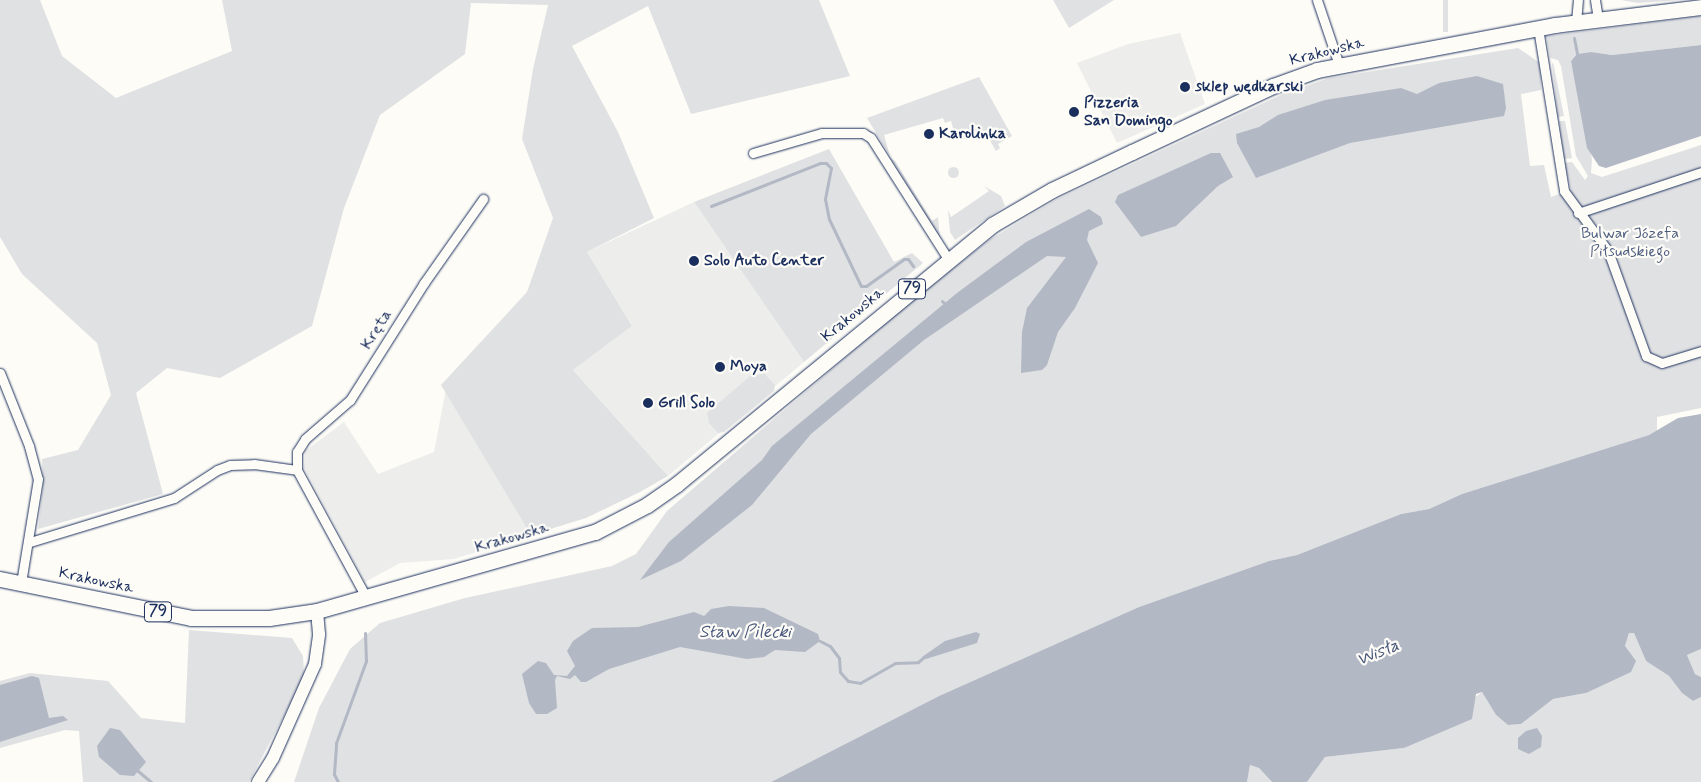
<!DOCTYPE html>
<meta charset="utf-8">
<style>
body{margin:0}
#map{position:relative;width:1701px;height:782px;overflow:hidden;background:#fdfcf7;font-family:Mynerve,sans-serif}
div>[style]{position:absolute}
.built>*{inset:0;background:#edeeec}
.green>*{inset:0;background:#e0e1e3;transform-origin:0 0}
.round{border-radius:50%}
.water>*{inset:0;background:#b3b8c5}
.stream>*{height:3px;margin:-1.5px;padding:0 1.5px;transform-origin:1.5px;border-radius:1.5px;background:#b3b8c5}
.roads{filter:drop-shadow(0 0 1px #1b2f5e) drop-shadow(0 0 1px #1b2f5e)}
.street>*{height:9px;margin:-4.5px;padding:0 4.5px;transform-origin:4.5px;border-radius:4.5px;background:#fdfcf7}
.secondary>*{height:12px;margin:-6px;padding:0 6px;transform-origin:6px;border-radius:6px;background:#fdfcf7}
.primary>*{height:15px;margin:-7.5px;padding:0 7.5px;transform-origin:7.5px;border-radius:7.5px;background:#fdfcf7}
.dots>*{width:14px;height:14px;translate:-50% -50%;box-sizing:border-box;border:2px solid #fdfcf7;border-radius:50%}
span{translate:-50% -50%;white-space:nowrap;text-align:center;line-height:1.15;-webkit-text-stroke:4.5px #fdfcf7;paint-order:stroke}
.shield-label span{padding:1px 4px;background:#fdfcf7;border:1px solid;border-radius:4px;-webkit-text-stroke-width:0}
.shield-label{font-size:15px;color:#1b2f5e;font-weight:700}
.street-label{font-size:16px;color:#1b2f5e}
.poi-label{font-size:16px;color:#1b2f5e;font-weight:700}
.left{translate:0 -50%;text-align:left}
.park-label{font-size:16px;color:#4c5c7f}
.water-label{font-size:18px;color:#49587d;font-style:italic}
</style>
<div id="map">
<div class="built">
<i style="clip-path:polygon(1180px 33px,1205px 104px,1117px 143px,1077px 63px,1128px 44px)"></i>
<i style="clip-path:polygon(694px 202px,804px 362px,668px 476px,573px 370px,632px 326px,587px 252px)"></i>
<i style="clip-path:polygon(446px 389px,531px 535px,454px 559px,400px 563px,365px 582px,304px 468px,305px 451px,344px 422px,378px 474px,434px 452px)"></i>
</div>
<div class="green">
<i style="clip-path:polygon(0 0,40px 0,62px 56px,116px 98px,232px 51px,222px 0,819px 0,850px 76px,691px 114px,648px 6px,572px 46px,618px 132px,654px 218px,587px 252px,632px 326px,573px 370px,668px 476px,640px 492px,586px 518px,531px 535px,441px 385px,527px 292px,553px 218px,522px 139px,533px 69px,548px 5px,471px 3px,465px 54px,380px 115px,344px 208px,312px 326px,220px 378px,167px 368px,136px 393px,163px 494px,38px 529px,43px 485px,42px 459px,78px 450px,111px 395px,97px 343px,22px 274px,0 237px)"></i>
<i style="clip-path:polygon(1053px 0,1114px 0,1069px 28px)"></i>
<i style="left:1443px;top:0;width:5px;height:32px"></i>
<i style="clip-path:polygon(1621px 0,1681px 0,1638px 3px)"></i>
<i style="clip-path:polygon(1701px 16px,1701px 45px,1612px 55px,1591px 52px,1577px 54px,1571px 61px,1592px 159px,1591px 173px,1602px 177px,1701px 145px,1701px 408px,1657px 417px,1657px 431px,1649px 435px,1462px 494px,1429px 509px,1401px 514px,1297px 555px,1269px 561px,1139px 607px,939px 696px,771px 782px,294px 782px,319px 708px,350px 649px,380px 623px,465px 598px,612px 566px,636px 554px,667px 511px,903px 308px,989px 240px,1057px 199px,1283px 94px,1329px 78px,1518px 48px,1540px 63px,1541px 90px,1521px 94px,1530px 166px,1544px 165px,1551px 197px,1571px 190px,1564px 163px,1572px 162px,1585px 180px,1588px 176px,1576px 156px,1561px 66px,1558px 60px,1550px 58px,1546px 36px)"></i>
<i style="clip-path:polygon(1553px 62px,1564px 116px,1558px 117px,1552px 65px)"></i>
<i style="clip-path:polygon(979px 77px,1012px 136px,998px 144px,1000px 148px,996px 151px,989px 139px,956px 139px,951px 121px,945px 123px,943px 118px,884px 135px,890px 156px,867px 118px)"></i>
<i style="clip-path:polygon(1559px 121px,1565px 121px,1572px 158px,1564px 159px)"></i>
<i style="clip-path:polygon(829px 149px,894px 262px,912px 253px,923px 263px,804px 362px,694px 202px)"></i>
<i style="clip-path:polygon(886px 155px,895px 161px,932px 221px,938px 217px,940px 239px)"></i>
<i class="round" style="left:947.5px;top:166.5px;width:11px;height:11px"></i>
<i style="clip-path:polygon(984px 186px,1001px 196px,1005px 206px,955px 240px,950px 232px,948px 210px,951px 217px,989px 191px)"></i>
<i style="clip-path:polygon(755px 372px,758px 375px,764px 373px,775px 385px,774px 391px,724px 432px,718px 433px,709px 423px,707px 413px)"></i>
<i style="clip-path:polygon(189px 630px,292px 638px,303px 656px,304px 675px,298px 689px,249px 782px,83px 782px,79px 731px,65px 730px,0 748px,0 681px,30px 673px,108px 681px,141px 718px,185px 723px)"></i>
<i style="clip-path:polygon(1629px 633px,1634px 633px,1646px 661px,1669px 676px,1682px 693px,1693px 701px,1701px 697px,1701px 782px,1307px 782px,1325px 757px,1404px 748px,1482px 692px,1496px 715px,1508px 725px,1521px 724px,1553px 699px,1586px 693px,1625px 646px)"></i>
<i style="clip-path:polygon(1701px 649px,1701px 677px,1695px 674px,1687px 655px)"></i>
<i style="clip-path:polygon(1250px 765px,1259px 768px,1272px 782px,1247px 782px)"></i>
</div>
<div class="water">
<i style="clip-path:polygon(1701px 45px,1701px 136px,1606px 168px,1599px 166px,1587px 148px,1571px 61px,1577px 54px,1591px 52px,1612px 55px)"></i>
<i style="clip-path:polygon(1477px 76px,1503px 84px,1506px 108px,1504px 116px,1350px 143px,1256px 178px,1237px 143px,1236px 134px,1259px 127px,1278px 115px,1325px 100px,1401px 88px,1417px 94px,1439px 83px)"></i>
<i style="clip-path:polygon(1211px 153px,1220px 153px,1233px 177px,1218px 186px,1176px 226px,1141px 237px,1115px 202px,1118px 195px)"></i>
<i style="clip-path:polygon(1089px 209px,1101px 217px,1103px 224px,1089px 231px,1087px 240px,1098px 263px,1075px 308px,1058px 332px,1047px 365px,1042px 370px,1021px 373px,1022px 332px,1027px 308px,1066px 257px,1047px 256px,924px 340px,811px 434px,752px 505px,681px 561px,640px 580px,669px 542px,762px 460px,772px 446px,957px 293px,1026px 242px)"></i>
<i style="clip-path:polygon(1701px 414px,1701px 649px,1687px 655px,1695px 674px,1701px 677px,1701px 697px,1693px 701px,1682px 693px,1669px 676px,1646px 661px,1634px 633px,1629px 633px,1625px 646px,1636px 661px,1631px 672px,1586px 693px,1553px 699px,1521px 724px,1508px 725px,1496px 715px,1482px 692px,1476px 694px,1472px 719px,1404px 748px,1325px 757px,1307px 782px,1272px 782px,1259px 768px,1250px 765px,1247px 782px,771px 782px,939px 696px,1139px 607px,1269px 561px,1297px 555px,1401px 514px,1429px 509px,1462px 494px,1649px 435px,1678px 418px)"></i>
<i style="clip-path:polygon(729px 606px,764px 608px,818px 634px,820px 641px,805px 652px,775px 650px,764px 657px,747px 659px,680px 647px,609px 669px,586px 682px,581px 682px,575px 675px,570px 679px,557px 676px,555px 680px,557px 708px,547px 714px,536px 714px,529px 703px,522px 674px,538px 661px,546px 663px,554px 675px,567px 676px,575px 666px,567px 651px,573px 641px,592px 628px,638px 627px,694px 612px,704px 616px,711px 609px)"></i>
<i style="clip-path:polygon(976px 632px,980px 634px,977px 643px,926px 659px,922px 657px,945px 641px)"></i>
<i style="clip-path:polygon(32px 676px,39px 678px,49px 718px,63px 716px,68px 720px,0 742px,0 685px)"></i>
<i style="clip-path:polygon(110px 728px,120px 730px,146px 762px,134px 776px,120px 775px,99px 757px,97px 746px)"></i>
<i style="clip-path:polygon(1537px 728px,1542px 736px,1541px 747px,1529px 754px,1518px 749px,1518px 738px,1526px 731px)"></i>
</div>
<div class="stream">
<i style="left:1574px;top:38px;width:16px;rotate:79deg"></i>
<i style="left:711px;top:206px;width:117px;rotate:-21.5deg"></i>
<i style="left:820px;top:163px;width:6px"></i>
<i style="left:826px;top:163px;width:7px;rotate:45deg"></i>
<i style="left:831px;top:168px;width:32px;rotate:101deg"></i>
<i style="left:825px;top:199px;width:20px;rotate:79deg"></i>
<i style="left:829px;top:219px;width:74px;rotate:64.5deg"></i>
<i style="left:861px;top:286px;width:5px"></i>
<i style="left:866px;top:286px;width:47px;rotate:-35.4deg"></i>
<i style="left:904px;top:259px;width:4px"></i>
<i style="left:908px;top:259px;width:9px;rotate:54deg"></i>
<i style="left:942px;top:301px;width:4px;rotate:45deg"></i>
<i style="left:820px;top:641px;width:11px;rotate:27deg"></i>
<i style="left:830px;top:646px;width:15px;rotate:53deg"></i>
<i style="left:839px;top:658px;width:14px;rotate:86deg"></i>
<i style="left:840px;top:672px;width:12px;rotate:48deg"></i>
<i style="left:848px;top:681px;width:12px;rotate:9deg"></i>
<i style="left:860px;top:683px;width:40px;rotate:-29.7deg"></i>
<i style="left:895px;top:663px;width:23px;rotate:-2deg"></i>
<i style="left:918px;top:662px;width:8px;rotate:-40deg"></i>
<i style="left:138px;top:771px;width:17px;rotate:40deg"></i>
<i style="left:338px;top:782px;width:9px;rotate:-117deg"></i>
<i style="left:334px;top:774px;width:31px;rotate:-86deg"></i>
<i style="left:336px;top:743px;width:87px;rotate:-69.9deg"></i>
<i style="left:366px;top:661px;width:28px;rotate:-92deg"></i>
</div>
<div class="roads">
<div class="street">
<i style="left:1317px;top:0;width:69px;rotate:71.3deg"></i>
<i style="left:1595px;top:0;width:20px;rotate:81deg"></i>
<i style="left:1576px;top:22px;width:22px;rotate:-85deg"></i>
<i style="left:1538px;top:28px;width:165px;rotate:80.9deg"></i>
<i style="left:1564px;top:191px;width:74px;rotate:53.7deg"></i>
<i style="left:1608px;top:251px;width:112px;rotate:70.1deg"></i>
<i style="left:1646px;top:356px;width:17px;rotate:24deg"></i>
<i style="left:1662px;top:363px;width:41px;rotate:-17.1deg"></i>
<i style="left:753px;top:153px;width:72px;rotate:-16.2deg"></i>
<i style="left:822px;top:133px;width:41px"></i>
<i style="left:863px;top:133px;width:9px;rotate:32deg"></i>
<i style="left:871px;top:138px;width:143px;rotate:57.5deg"></i>
<i style="left:1578px;top:213px;width:130px;rotate:-18.4deg"></i>
<i style="left:0;top:373px;width:79px;rotate:68.3deg"></i>
<i style="left:29px;top:446px;width:34px;rotate:75deg"></i>
<i style="left:38px;top:479px;width:105px;rotate:99.3deg"></i>
<i style="left:30px;top:542px;width:151px;rotate:-17deg"></i>
<i style="left:174px;top:498px;width:51px;rotate:-33.1deg"></i>
<i style="left:217px;top:470px;width:14px;rotate:-21deg"></i>
<i style="left:230px;top:465px;width:24px;rotate:-2deg"></i>
<i style="left:254px;top:464px;width:43px;rotate:7.9deg"></i>
<i style="left:366px;top:597px;width:145px;rotate:-118.5deg"></i>
<i style="left:297px;top:470px;width:18px;rotate:-90deg"></i>
<i style="left:297px;top:452px;width:15px;rotate:-58deg"></i>
<i style="left:305px;top:439px;width:60px;rotate:-40.9deg"></i>
<i style="left:350px;top:400px;width:138px;rotate:-57.7deg"></i>
<i style="left:424px;top:283px;width:103px;rotate:-54.9deg"></i>
</div>
<div class="secondary">
<i style="left:258px;top:782px;width:28px;rotate:-58deg"></i>
<i style="left:273px;top:758px;width:103px;rotate:-65.9deg"></i>
<i style="left:315px;top:664px;width:30px;rotate:-82deg"></i>
<i style="left:319px;top:634px;width:23px;rotate:-95deg"></i>
</div>
<div class="primary">
<i style="left:0;top:579px;width:195px;rotate:11.5deg"></i>
<i style="left:191px;top:618px;width:78px"></i>
<i style="left:269px;top:618px;width:49px;rotate:-8.3deg"></i>
<i style="left:317px;top:611px;width:289px;rotate:-15.9deg"></i>
<i style="left:595px;top:532px;width:59px;rotate:-27.4deg"></i>
<i style="left:647px;top:505px;width:37px;rotate:-35deg"></i>
<i style="left:677px;top:484px;width:408px;rotate:-39.4deg"></i>
<i style="left:992px;top:225px;width:69px;rotate:-30.3deg"></i>
<i style="left:1052px;top:190px;width:89px;rotate:-25.4deg"></i>
<i style="left:1132px;top:152px;width:156px;rotate:-25.1deg"></i>
<i style="left:1273px;top:86px;width:47px;rotate:-20deg"></i>
<i style="left:1317px;top:70px;width:242px;rotate:-10.7deg"></i>
<i style="left:1555px;top:25px;width:147px;rotate:-7deg"></i>
</div>
</div>
<div class="dots">
<i style="left:1185px;top:87px;background:#1b2f5e"></i>
<i style="left:1074px;top:112px;background:#1b2f5e"></i>
<i style="left:929px;top:134px;background:#1b2f5e"></i>
<i style="left:694px;top:261px;background:#1b2f5e"></i>
<i style="left:720px;top:367px;background:#1b2f5e"></i>
<i style="left:648px;top:403px;background:#1b2f5e"></i>
</div>
<div class="shield-label">
<span style="left:912px;top:289px">79</span>
<span style="left:158px;top:612px">79</span>
</div>
<div class="street-label">
<span style="left:1327px;top:52px;rotate:-14deg">Krakowska</span>
<span style="left:853px;top:315px;rotate:-40deg">Krakowska</span>
<span style="left:377px;top:330px;rotate:-58deg">Kręta</span>
<span style="left:512px;top:538px;rotate:-16deg">Krakowska</span>
<span style="left:96px;top:581px;rotate:12deg">Krakowska</span>
</div>
<div class="poi-label">
<span class="left" style="left:1195px;top:87px">sklep wędkarski</span>
<span class="left" style="left:1084px;top:112px">Pizzeria<br>San Domingo</span>
<span class="left" style="left:939px;top:134px">Karolinka</span>
<span class="left" style="left:704px;top:261px">Solo Auto Center</span>
<span class="left" style="left:730px;top:367px">Moya</span>
<span class="left" style="left:658px;top:403px">Grill Solo</span>
</div>
<div class="park-label">
<span style="left:1630px;top:243px">Bulwar Józefa<br>Piłsudskiego</span>
</div>
<div class="water-label">
<span style="left:745px;top:632px">Staw Pilecki</span>
<span style="left:1378px;top:653px;rotate:-22deg">Wisła</span>
</div>
</div>
